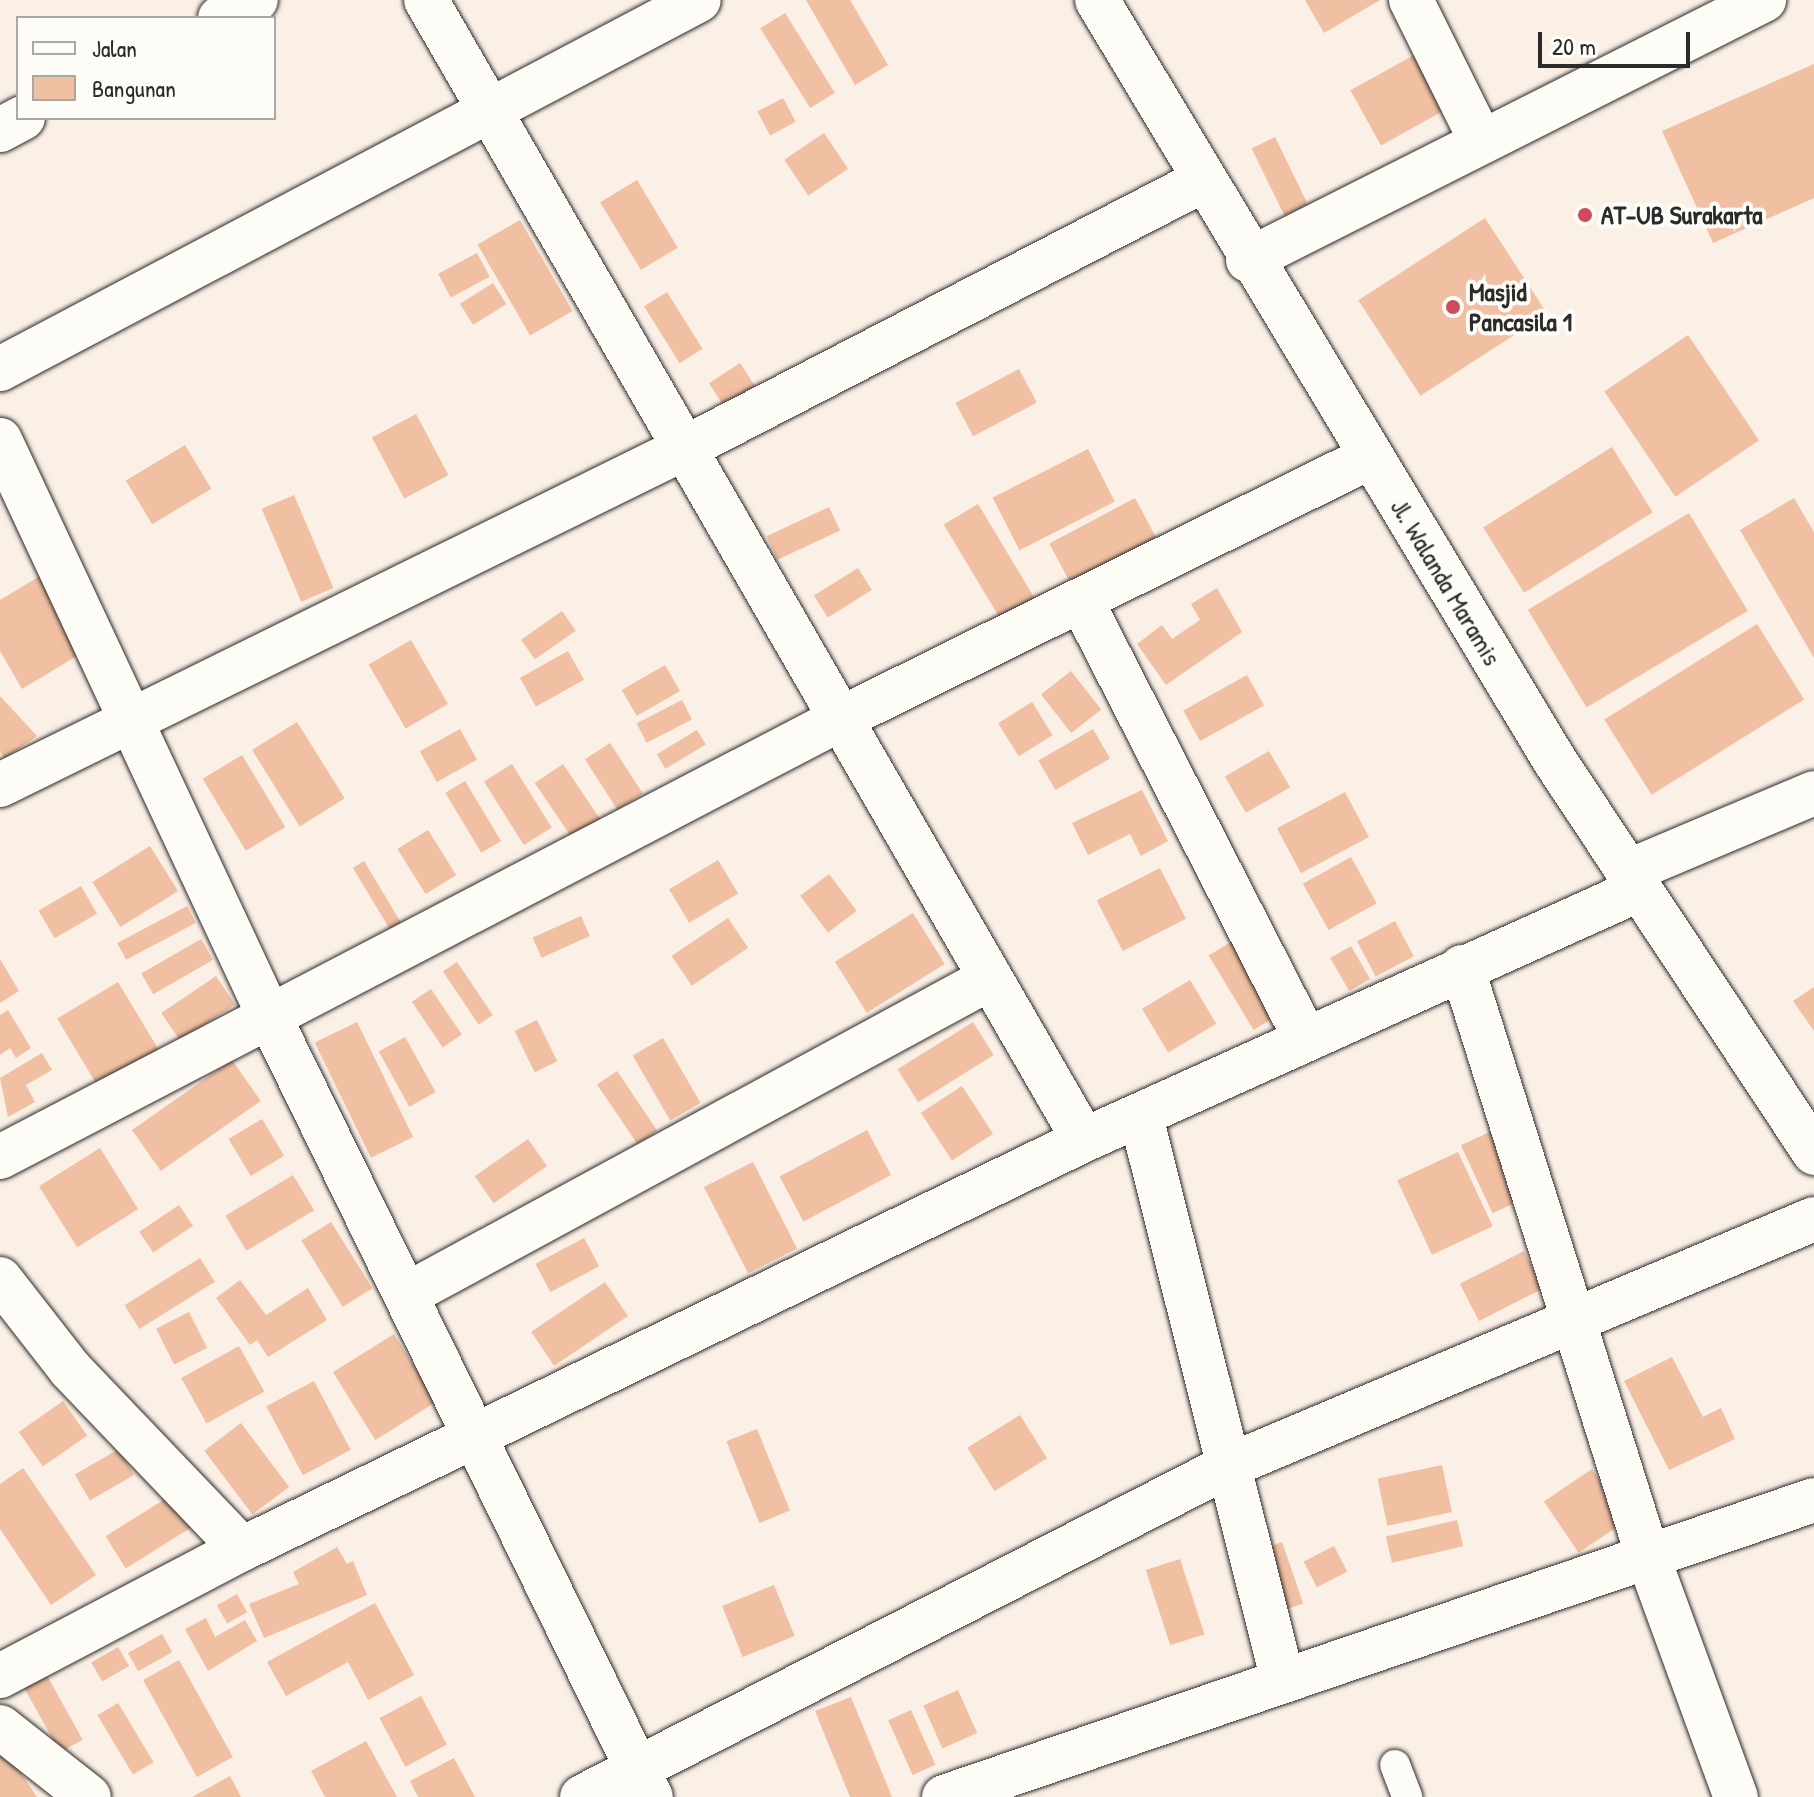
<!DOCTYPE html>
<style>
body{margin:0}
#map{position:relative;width:1814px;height:1797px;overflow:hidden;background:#fbf0e6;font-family:"Patrick Hand",sans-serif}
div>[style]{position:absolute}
.building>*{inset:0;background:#f1bfa1;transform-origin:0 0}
.roads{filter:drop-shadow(0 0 2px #2b2b2b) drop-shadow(0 0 2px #2b2b2b)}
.lane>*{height:30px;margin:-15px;padding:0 15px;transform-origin:15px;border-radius:15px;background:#fdfcf7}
.street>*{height:44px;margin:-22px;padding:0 22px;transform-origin:22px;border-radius:22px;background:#fdfcf7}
.secondary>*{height:44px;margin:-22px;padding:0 22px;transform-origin:22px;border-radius:22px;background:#fdfcf7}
.dots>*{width:22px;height:22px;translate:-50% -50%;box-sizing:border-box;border:4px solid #fdfcf7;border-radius:50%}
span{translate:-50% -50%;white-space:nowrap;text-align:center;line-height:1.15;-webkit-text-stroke:8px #fdfcf7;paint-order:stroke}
.poi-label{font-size:26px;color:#2b2b2b;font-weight:700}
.left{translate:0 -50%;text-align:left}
.street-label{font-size:26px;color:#2b2b2b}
.legend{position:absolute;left:16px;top:16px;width:260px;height:104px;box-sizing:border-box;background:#fdfcf7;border:2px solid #a9a8a5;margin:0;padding:10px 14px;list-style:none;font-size:24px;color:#2b2b2b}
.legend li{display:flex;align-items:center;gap:16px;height:40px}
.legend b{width:40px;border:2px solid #a9a8a5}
.scale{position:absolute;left:1538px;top:32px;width:152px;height:36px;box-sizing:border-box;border:4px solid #2b2b2b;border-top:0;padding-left:10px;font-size:24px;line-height:28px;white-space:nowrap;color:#2b2b2b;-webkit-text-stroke:6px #fdfcf7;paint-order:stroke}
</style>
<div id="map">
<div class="building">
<i style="clip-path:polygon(806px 0,850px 0,888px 65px,855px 85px)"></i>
<i style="clip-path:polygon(1305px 0,1380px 0,1324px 33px)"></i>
<i style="left:785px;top:13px;width:94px;height:29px;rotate:58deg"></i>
<i style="left:1416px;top:54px;width:63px;height:75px;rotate:61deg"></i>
<i style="clip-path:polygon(1814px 64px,1814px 198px,1713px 243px,1662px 131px)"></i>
<i style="left:783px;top:98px;width:27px;height:29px;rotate:62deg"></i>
<i style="left:824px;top:133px;width:43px;height:48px;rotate:56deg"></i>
<i style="left:1275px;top:137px;width:75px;height:26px;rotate:64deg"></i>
<i style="left:637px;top:180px;width:79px;height:43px;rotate:59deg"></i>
<i style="left:1485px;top:218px;width:114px;height:151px;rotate:57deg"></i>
<i style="left:520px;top:220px;width:105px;height:49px;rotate:60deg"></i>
<i style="left:477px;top:253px;width:27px;height:44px;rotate:62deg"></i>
<i style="left:493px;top:283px;width:25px;height:39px;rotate:58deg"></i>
<i style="left:667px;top:292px;width:67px;height:27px;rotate:58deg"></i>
<i style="left:1688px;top:335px;width:127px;height:101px;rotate:56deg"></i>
<i style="left:740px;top:363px;width:33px;height:37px;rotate:57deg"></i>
<i style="left:1019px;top:369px;width:38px;height:72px;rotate:62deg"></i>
<i style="left:416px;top:414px;width:69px;height:50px;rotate:62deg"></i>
<i style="left:185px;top:445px;width:51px;height:69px;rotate:59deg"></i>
<i style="left:1612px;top:447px;width:77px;height:152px;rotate:58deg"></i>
<i style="left:1088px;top:449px;width:59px;height:107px;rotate:63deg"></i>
<i style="left:294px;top:495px;width:101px;height:35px;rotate:67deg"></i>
<i style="left:1135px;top:498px;width:58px;height:97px;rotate:62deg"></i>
<i style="clip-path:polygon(1794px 498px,1814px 532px,1814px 658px,1740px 530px)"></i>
<i style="left:978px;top:504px;width:115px;height:40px;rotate:59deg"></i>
<i style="left:829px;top:507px;width:26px;height:69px;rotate:65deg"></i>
<i style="left:1689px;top:513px;width:114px;height:188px;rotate:59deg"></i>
<i style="left:858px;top:568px;width:26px;height:52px;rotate:58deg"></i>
<i style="clip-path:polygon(45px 573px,90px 648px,22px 689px,0 651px,0 600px)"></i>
<i style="clip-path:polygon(1217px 588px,1242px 632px,1166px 685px,1137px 644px,1162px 625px,1172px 639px,1200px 620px,1191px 604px)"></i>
<i style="left:562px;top:611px;width:24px;height:50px;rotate:55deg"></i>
<i style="left:1757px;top:624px;width:89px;height:180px;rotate:58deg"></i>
<i style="left:411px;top:640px;width:74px;height:49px;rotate:60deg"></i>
<i style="left:568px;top:651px;width:33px;height:55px;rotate:61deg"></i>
<i style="left:665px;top:665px;width:30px;height:50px;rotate:60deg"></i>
<i style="left:1071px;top:671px;width:49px;height:38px;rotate:52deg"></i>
<i style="left:1247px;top:675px;width:35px;height:73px;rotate:61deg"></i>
<i style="clip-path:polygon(0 696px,37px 736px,5px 758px,0 752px)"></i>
<i style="left:682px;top:700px;width:22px;height:51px;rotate:63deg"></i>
<i style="left:1032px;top:702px;width:39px;height:40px;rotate:58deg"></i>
<i style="left:297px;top:722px;width:90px;height:53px;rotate:58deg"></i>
<i style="left:460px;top:729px;width:35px;height:46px;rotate:61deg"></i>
<i style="left:1093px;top:729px;width:34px;height:63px;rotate:60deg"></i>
<i style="left:697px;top:730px;width:17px;height:47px;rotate:59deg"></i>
<i style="left:610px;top:743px;width:60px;height:30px;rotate:57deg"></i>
<i style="left:1269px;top:751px;width:42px;height:51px;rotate:60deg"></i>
<i style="left:242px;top:755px;width:84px;height:46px;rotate:59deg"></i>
<i style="left:512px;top:764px;width:75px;height:33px;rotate:58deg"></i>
<i style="left:563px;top:764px;width:76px;height:34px;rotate:56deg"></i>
<i style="left:465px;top:781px;width:70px;height:23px;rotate:59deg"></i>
<i style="clip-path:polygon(1142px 790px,1168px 841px,1141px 856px,1130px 834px,1088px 855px,1072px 823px)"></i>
<i style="left:1345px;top:792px;width:51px;height:77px;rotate:62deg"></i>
<i style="left:428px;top:830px;width:53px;height:36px;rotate:58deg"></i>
<i style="left:150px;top:846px;width:53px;height:68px;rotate:58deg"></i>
<i style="left:1351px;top:857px;width:53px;height:55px;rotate:61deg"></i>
<i style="left:718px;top:860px;width:39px;height:57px;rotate:59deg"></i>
<i style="left:364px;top:861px;width:75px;height:13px;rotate:59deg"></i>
<i style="left:1160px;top:868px;width:57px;height:71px;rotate:63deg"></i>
<i style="left:829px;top:874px;width:46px;height:36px;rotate:53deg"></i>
<i style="left:81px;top:886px;width:32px;height:49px;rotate:60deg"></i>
<i style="left:187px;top:906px;width:19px;height:79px;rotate:62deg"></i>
<i style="left:913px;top:913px;width:60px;height:92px;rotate:58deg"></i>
<i style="left:581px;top:916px;width:22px;height:53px;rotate:66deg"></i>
<i style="left:728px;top:918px;width:36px;height:68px;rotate:56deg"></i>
<i style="left:1395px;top:921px;width:40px;height:43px;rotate:62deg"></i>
<i style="left:201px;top:939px;width:24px;height:69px;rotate:60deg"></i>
<i style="left:1231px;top:942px;width:87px;height:26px;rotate:59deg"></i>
<i style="left:1351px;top:946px;width:38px;height:24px;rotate:60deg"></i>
<i style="clip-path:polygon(0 959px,19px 991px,0 1003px)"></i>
<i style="left:457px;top:962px;width:64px;height:17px;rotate:56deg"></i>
<i style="left:216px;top:976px;width:34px;height:66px;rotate:56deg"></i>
<i style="left:1190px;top:980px;width:51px;height:56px;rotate:59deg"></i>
<i style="left:118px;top:982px;width:83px;height:71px;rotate:59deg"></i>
<i style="clip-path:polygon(1814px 987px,1814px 1031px,1793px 1001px)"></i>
<i style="left:431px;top:989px;width:55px;height:23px;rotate:56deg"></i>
<i style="clip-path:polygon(8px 1010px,31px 1048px,16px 1058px,10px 1048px,0 1055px,0 1015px)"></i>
<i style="left:537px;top:1020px;width:46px;height:25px;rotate:64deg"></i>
<i style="left:357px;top:1022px;width:128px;height:47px;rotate:64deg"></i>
<i style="left:973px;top:1022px;width:39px;height:89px;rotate:58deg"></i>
<i style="left:405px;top:1037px;width:63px;height:30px;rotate:61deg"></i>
<i style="left:663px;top:1038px;width:75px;height:35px;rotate:60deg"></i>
<i style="clip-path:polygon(42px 1053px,52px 1070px,26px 1085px,35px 1102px,8px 1117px,0 1078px)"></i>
<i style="left:232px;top:1060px;width:50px;height:122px;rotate:55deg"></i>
<i style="left:617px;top:1071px;width:72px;height:24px;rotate:56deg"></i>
<i style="left:962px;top:1086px;width:57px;height:49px;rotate:57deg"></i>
<i style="left:262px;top:1119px;width:43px;height:39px;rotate:59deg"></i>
<i style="left:1498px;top:1128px;width:75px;height:41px;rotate:65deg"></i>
<i style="left:867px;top:1130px;width:51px;height:99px;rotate:62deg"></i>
<i style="left:528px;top:1139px;width:33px;height:65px;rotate:55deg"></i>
<i style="left:100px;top:1148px;width:72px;height:72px;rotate:58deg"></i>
<i style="left:1458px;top:1152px;width:82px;height:67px;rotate:65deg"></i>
<i style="left:753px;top:1162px;width:97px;height:55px;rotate:63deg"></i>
<i style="left:293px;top:1175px;width:41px;height:79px;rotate:59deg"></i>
<i style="left:179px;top:1205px;width:25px;height:48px;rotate:56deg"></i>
<i style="left:331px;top:1222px;width:78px;height:35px;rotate:58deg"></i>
<i style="left:584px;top:1238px;width:32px;height:55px;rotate:62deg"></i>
<i style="left:1524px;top:1251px;width:42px;height:72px;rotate:63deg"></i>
<i style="left:200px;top:1258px;width:28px;height:89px;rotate:58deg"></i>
<i style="clip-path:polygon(240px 1280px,266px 1315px,308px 1288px,327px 1320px,268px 1357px,257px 1340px,250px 1345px,216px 1298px)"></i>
<i style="left:605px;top:1282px;width:41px;height:89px;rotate:56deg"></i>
<i style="left:189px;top:1312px;width:40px;height:37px;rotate:63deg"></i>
<i style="left:394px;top:1334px;width:80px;height:72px;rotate:58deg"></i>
<i style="left:239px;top:1346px;width:52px;height:66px;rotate:61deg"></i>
<i style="clip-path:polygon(1672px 1357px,1703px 1417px,1721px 1408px,1735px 1439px,1669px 1470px,1624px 1381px)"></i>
<i style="left:314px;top:1381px;width:78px;height:54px;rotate:62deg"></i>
<i style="left:63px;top:1401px;width:42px;height:54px;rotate:55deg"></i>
<i style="left:1020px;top:1415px;width:51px;height:62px;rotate:58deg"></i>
<i style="left:241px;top:1423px;width:80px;height:46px;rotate:53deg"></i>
<i style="left:757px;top:1429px;width:88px;height:33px;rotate:68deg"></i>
<i style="left:119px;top:1449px;width:30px;height:51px;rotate:60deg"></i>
<i style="left:1442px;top:1465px;width:48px;height:66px;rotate:78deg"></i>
<i style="clip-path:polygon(23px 1468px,96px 1575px,51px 1605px,0 1529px,0 1484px)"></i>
<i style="left:1592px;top:1469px;width:62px;height:58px;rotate:56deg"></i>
<i style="left:181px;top:1489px;width:38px;height:89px;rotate:58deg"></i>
<i style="left:1457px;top:1520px;width:27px;height:73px;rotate:77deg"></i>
<i style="left:1282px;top:1542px;width:65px;height:26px;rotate:71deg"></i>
<i style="left:1334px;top:1546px;width:29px;height:34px;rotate:63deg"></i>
<i style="clip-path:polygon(337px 1547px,347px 1564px,353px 1561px,367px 1595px,264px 1638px,249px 1604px,299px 1584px,293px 1572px)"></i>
<i style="left:1180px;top:1559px;width:79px;height:36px;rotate:72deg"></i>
<i style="left:774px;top:1585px;width:55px;height:56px;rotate:68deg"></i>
<i style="left:237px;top:1594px;width:21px;height:23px;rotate:61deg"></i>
<i style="clip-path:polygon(375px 1603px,414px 1675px,368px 1700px,348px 1662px,286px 1696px,267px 1662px)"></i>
<i style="clip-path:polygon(206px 1618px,215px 1637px,245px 1620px,257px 1641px,208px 1671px,185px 1629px)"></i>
<i style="left:162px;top:1634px;width:21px;height:39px;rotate:61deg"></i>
<i style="left:118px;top:1647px;width:22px;height:31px;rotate:60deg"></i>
<i style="left:179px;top:1660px;width:111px;height:41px;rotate:61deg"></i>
<i style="left:39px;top:1661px;width:90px;height:26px;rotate:61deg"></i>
<i style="left:958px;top:1690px;width:47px;height:38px;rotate:66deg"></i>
<i style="left:421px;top:1696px;width:55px;height:47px;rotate:62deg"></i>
<i style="clip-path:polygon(851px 1697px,892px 1797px,850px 1797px,815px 1711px)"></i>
<i style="left:118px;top:1703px;width:69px;height:24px;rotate:59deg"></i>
<i style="left:911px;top:1710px;width:60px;height:25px;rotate:66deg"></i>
<i style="clip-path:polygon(366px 1741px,397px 1797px,325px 1797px,311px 1771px)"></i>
<i style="clip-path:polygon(0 1742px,37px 1797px,0 1797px)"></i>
<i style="clip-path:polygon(454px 1758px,475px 1797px,418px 1797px,410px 1781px)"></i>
<i style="clip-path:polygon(230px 1776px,241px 1797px,192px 1797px)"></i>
</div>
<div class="roads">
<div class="lane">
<i style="left:1395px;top:1765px;width:34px;rotate:69deg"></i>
</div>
<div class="street">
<i style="left:426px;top:0;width:1316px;rotate:60.01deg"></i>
<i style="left:1411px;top:0;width:155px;rotate:63.6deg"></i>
<i style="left:220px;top:18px;width:40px;rotate:-26.6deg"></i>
<i style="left:0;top:130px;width:26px;rotate:-28deg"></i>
<i style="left:1248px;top:260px;width:578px;rotate:-26.74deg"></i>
<i style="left:0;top:369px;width:790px;rotate:-27.83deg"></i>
<i style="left:0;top:440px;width:638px;rotate:64.96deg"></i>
<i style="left:270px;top:1018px;width:867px;rotate:63.94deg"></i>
<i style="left:1082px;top:602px;width:490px;rotate:62.9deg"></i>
<i style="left:0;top:785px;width:766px;rotate:-26.2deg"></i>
<i style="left:687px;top:447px;width:580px;rotate:-27.32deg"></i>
<i style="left:1627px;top:872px;width:203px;rotate:-22.9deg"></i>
<i style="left:1462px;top:967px;width:619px;rotate:72.5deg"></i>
<i style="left:1648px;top:1557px;width:256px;rotate:69.9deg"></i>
<i style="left:1141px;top:1117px;width:582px;rotate:75.87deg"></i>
<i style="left:0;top:1157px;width:952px;rotate:-27.53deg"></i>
<i style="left:844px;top:717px;width:587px;rotate:-26.3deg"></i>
<i style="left:0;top:1279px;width:114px;rotate:52.1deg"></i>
<i style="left:70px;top:1369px;width:249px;rotate:46.3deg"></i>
<i style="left:406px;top:1295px;width:661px;rotate:-28.47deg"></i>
<i style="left:0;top:1676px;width:273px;rotate:-27.7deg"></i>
<i style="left:242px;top:1549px;width:936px;rotate:-25.91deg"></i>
<i style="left:1084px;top:1140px;width:608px;rotate:-24.29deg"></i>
<i style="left:0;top:1727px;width:113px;rotate:38.2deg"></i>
<i style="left:582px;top:1797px;width:724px;rotate:-27.13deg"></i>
<i style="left:1226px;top:1467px;width:638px;rotate:-22.87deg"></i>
<i style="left:944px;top:1797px;width:919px;rotate:-18.85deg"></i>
</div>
<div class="secondary">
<i style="left:1097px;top:0;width:888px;rotate:58.96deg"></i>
<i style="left:1555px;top:761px;width:470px;rotate:56.5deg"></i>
</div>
</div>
<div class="dots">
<i style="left:1585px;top:215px;background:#d1495b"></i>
<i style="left:1453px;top:307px;background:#d1495b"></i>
</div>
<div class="poi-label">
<span class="left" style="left:1601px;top:215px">AT-UB Surakarta</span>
<span class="left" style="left:1469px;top:307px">Masjid<br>Pancasila 1</span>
</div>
<div class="street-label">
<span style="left:1446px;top:582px;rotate:59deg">Jl. Walanda Maramis</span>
</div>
<ul class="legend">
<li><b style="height:10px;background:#fdfcf7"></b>Jalan</li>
<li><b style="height:22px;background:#f1bfa1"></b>Bangunan</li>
</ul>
<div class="scale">20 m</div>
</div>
